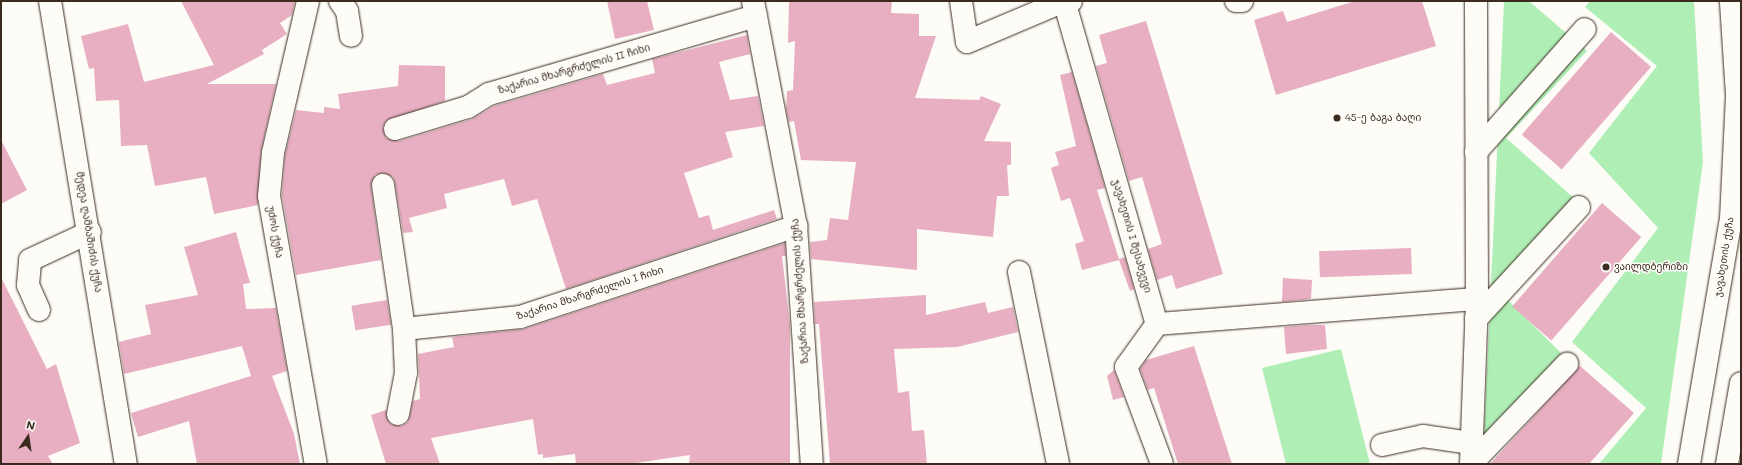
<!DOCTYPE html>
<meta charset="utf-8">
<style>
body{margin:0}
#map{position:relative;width:1742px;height:465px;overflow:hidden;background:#fdfcf7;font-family:Mali,"Noto Sans Georgian",sans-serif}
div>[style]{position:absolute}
.green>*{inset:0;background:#afefb6}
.building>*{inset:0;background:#e7afc1;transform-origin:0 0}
.roads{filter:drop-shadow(0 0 1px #3b2a1e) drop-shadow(0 0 1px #3b2a1e)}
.minor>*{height:22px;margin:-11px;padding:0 11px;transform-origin:11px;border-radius:11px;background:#fdfcf7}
.major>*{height:22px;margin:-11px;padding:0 11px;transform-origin:11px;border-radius:11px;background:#fdfcf7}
.dots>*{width:11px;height:11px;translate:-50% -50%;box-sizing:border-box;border:2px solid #fdfcf7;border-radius:50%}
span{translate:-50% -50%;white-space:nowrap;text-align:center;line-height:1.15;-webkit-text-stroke:3px #fdfcf7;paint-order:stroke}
.street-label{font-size:10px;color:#3b2a1e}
.poi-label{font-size:10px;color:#3b2a1e}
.left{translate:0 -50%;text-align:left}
.frame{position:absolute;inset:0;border:2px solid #3b2a1e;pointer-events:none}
.north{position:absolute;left:8px;top:417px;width:40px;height:40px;-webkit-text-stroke:3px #fdfcf7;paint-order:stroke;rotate:13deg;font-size:11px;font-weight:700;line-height:16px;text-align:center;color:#3b2a1e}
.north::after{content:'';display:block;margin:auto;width:14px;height:18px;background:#3b2a1e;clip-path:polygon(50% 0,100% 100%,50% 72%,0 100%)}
</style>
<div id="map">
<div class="green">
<i style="clip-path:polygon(1504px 1px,1529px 1px,1587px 51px,1506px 138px,1575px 199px,1494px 286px,1564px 356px,1484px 436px)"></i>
<i style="clip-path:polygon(1590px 1px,1694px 1px,1703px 162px,1661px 464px,1599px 464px,1646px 408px,1572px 342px,1658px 228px,1589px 153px,1657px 66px,1585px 7px)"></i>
<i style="clip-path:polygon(1341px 349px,1370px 464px,1286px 464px,1262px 368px)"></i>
</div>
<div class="building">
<i style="clip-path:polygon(181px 1px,295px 1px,292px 15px,280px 23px,287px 34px,262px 50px,264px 54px,207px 84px,276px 84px,261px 152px,258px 205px,214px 214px,206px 177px,155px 186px,147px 145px,121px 146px,119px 100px,96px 101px,94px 68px,89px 69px,81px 36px,128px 24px,144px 82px,214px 65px)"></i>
<i style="clip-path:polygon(607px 1px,647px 1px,654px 30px,615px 39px)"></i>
<i style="clip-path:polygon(789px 1px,892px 1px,891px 13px,919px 14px,919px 36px,936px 36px,915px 98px,979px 100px,981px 96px,1001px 104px,984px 141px,1011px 142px,1011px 165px,1007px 165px,1009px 196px,997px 196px,993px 237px,917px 229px,917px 270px,811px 259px,810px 242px,827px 240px,830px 218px,848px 220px,856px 162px,801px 160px,794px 121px,789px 122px,786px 109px,787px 91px,793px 90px,795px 41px,788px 43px)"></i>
<i style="clip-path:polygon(1355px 1px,1422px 1px,1436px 46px,1276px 95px,1254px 20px,1283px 11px,1287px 22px)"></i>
<i style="clip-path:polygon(1146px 21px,1223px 274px,1176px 289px,1172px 275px,1157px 280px,1148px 249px,1162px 244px,1142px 177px,1129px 181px,1096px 66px,1107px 63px,1099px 35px)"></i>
<i style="left:1611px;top:32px;width:53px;height:136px;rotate:41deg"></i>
<i style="clip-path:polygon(747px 35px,750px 54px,719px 62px,730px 100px,758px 96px,764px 126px,725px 132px,733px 157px,684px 173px,699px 218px,709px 215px,713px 230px,774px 210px,777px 219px,566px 289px,537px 199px,512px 206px,504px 179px,444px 194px,447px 208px,409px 218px,413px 232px,403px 233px,395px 183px,393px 177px,382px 173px,375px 175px,371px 186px,381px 260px,296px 275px,282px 195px,285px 155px,296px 110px,324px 113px,324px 107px,340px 109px,338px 94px,398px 86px,399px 65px,445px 66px,445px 101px,386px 121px,383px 127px,386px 138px,399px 141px,472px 119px,494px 106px,603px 74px,607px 85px,655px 73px,652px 59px)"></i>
<i style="clip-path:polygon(1072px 72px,1105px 188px,1097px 190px,1119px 259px,1125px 257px,1134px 289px,1130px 291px,1119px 260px,1082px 270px,1075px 244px,1084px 241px,1070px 198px,1061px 201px,1051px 168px,1059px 165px,1055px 152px,1076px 146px,1060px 75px)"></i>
<i style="clip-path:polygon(1px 140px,27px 190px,1px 204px)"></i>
<i style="left:1602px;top:203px;width:52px;height:137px;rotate:41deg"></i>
<i style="clip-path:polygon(236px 232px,250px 283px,243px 284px,246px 309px,276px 308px,287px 371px,272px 376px,294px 434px,300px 464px,197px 464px,189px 421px,138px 437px,131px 413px,251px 376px,242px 346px,124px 374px,119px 342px,151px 334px,145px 305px,198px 295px,184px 247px)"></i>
<i style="clip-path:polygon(785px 243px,786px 256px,782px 256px,790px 325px,790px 464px,689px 464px,690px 455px,629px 464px,576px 464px,575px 454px,543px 458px,543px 454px,538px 455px,533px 419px,431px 438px,440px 464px,386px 464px,371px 415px,386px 410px,390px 424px,402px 426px,408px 422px,413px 401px,420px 399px,418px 354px,454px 347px,452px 337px,524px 329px)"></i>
<i style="left:1411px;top:248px;width:26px;height:92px;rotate:88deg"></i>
<i style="clip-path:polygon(1px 277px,47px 369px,56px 364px,80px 443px,48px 456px,53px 464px,1px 464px)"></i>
<i style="clip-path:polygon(1283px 278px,1312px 280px,1311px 299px,1282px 302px)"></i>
<i style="clip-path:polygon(926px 295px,926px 315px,985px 302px,988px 313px,1013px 307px,1018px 332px,957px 347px,894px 349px,898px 393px,909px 391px,912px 431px,924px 430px,927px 464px,830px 464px,819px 324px,815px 324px,814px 302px)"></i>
<i style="left:387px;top:300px;width:25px;height:36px;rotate:81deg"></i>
<i style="clip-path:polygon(1309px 325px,1325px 325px,1327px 349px,1286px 354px,1284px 327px)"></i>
<i style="clip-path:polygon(1194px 346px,1232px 464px,1178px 464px,1154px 388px,1148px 390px,1140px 369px,1146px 360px)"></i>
<i style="clip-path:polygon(1580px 366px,1634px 413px,1589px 464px,1490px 464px)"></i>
<i style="clip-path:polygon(1114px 370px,1124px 397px,1113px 400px,1107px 376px)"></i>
</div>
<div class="roads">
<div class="minor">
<i style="left:50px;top:1px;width:469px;rotate:80.7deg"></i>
<i style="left:308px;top:1px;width:156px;rotate:103deg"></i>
<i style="left:273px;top:153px;width:43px;rotate:95.3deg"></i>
<i style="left:269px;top:196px;width:272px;rotate:80.1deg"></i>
<i style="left:340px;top:1px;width:12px;rotate:55deg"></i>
<i style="left:347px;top:11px;width:25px;rotate:81deg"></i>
<i style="left:753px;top:1px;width:229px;rotate:79.2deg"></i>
<i style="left:796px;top:226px;width:239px;rotate:86.2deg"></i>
<i style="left:961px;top:1px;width:41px;rotate:81.7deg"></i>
<i style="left:967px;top:42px;width:105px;rotate:-22.9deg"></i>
<i style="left:1071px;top:1px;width:7px;rotate:153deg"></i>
<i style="left:1065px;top:4px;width:333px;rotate:74deg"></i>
<i style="left:1157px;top:324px;width:53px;rotate:125.8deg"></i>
<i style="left:1126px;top:367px;width:103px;rotate:69.6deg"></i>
<i style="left:1236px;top:1px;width:6px"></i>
<i style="left:395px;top:129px;width:76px;rotate:-16.8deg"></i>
<i style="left:468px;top:107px;width:25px;rotate:-32deg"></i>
<i style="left:489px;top:94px;width:278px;rotate:-16.3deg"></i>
<i style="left:1476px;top:152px;width:164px;rotate:-48.5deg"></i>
<i style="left:383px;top:185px;width:146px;rotate:81.7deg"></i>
<i style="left:404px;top:329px;width:117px;rotate:-5.9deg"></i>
<i style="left:520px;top:317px;width:291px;rotate:-18.2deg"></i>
<i style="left:1019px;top:272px;width:196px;rotate:78.5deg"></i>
<i style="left:39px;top:310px;width:27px;rotate:-114deg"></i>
<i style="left:28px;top:285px;width:25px;rotate:-85deg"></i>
<i style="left:30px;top:260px;width:66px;rotate:-25deg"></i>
<i style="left:1476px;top:319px;width:152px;rotate:-47.4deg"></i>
<i style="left:1157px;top:324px;width:321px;rotate:-4.5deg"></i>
<i style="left:398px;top:414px;width:42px;rotate:-79deg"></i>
<i style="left:406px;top:373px;width:44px;rotate:-92.6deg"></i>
<i style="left:1382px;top:445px;width:42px;rotate:-12.4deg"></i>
<i style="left:1423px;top:436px;width:49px;rotate:8.3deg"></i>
<i style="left:1471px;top:464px;width:165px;rotate:-87.9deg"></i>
<i style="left:1477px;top:299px;width:298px;rotate:-90.2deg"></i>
<i style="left:1471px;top:464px;width:139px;rotate:-46.2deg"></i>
</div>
<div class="major">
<i style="left:1689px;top:464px;width:249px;rotate:-80.3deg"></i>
<i style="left:1731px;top:219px;width:124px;rotate:-87.2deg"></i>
<i style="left:1737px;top:95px;width:94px;rotate:-93.7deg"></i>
<i style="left:1727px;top:464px;width:82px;rotate:-80.2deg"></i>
</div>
</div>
<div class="dots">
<i style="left:1337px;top:118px;background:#3b2a1e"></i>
<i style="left:1606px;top:267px;background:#3b2a1e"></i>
</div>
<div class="street-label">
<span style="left:574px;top:69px;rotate:-16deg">ზაქარია მხარგრძელის II ჩიხი</span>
<span style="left:89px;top:232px;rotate:81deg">მედეა ღამბაშიძის ქუჩა</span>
<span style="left:275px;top:232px;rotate:80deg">უძოს ქუჩა</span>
<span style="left:1132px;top:236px;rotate:74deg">ჯავახეთის I შესახვევი</span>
<span style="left:1724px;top:257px;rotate:-81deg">ჯავახეთის ქუჩა</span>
<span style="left:800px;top:291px;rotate:-94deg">ზაქარია მხარგრძელის ქუჩა</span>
<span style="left:590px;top:293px;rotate:-18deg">ზაქარია მხარგრძელის I ჩიხი</span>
</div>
<div class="poi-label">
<span class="left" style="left:1345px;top:118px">45-ე ბაგა ბაღი</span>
<span class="left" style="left:1614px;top:267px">ვაილდბერიზი</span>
</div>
<div class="frame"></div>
<div class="north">N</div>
</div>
